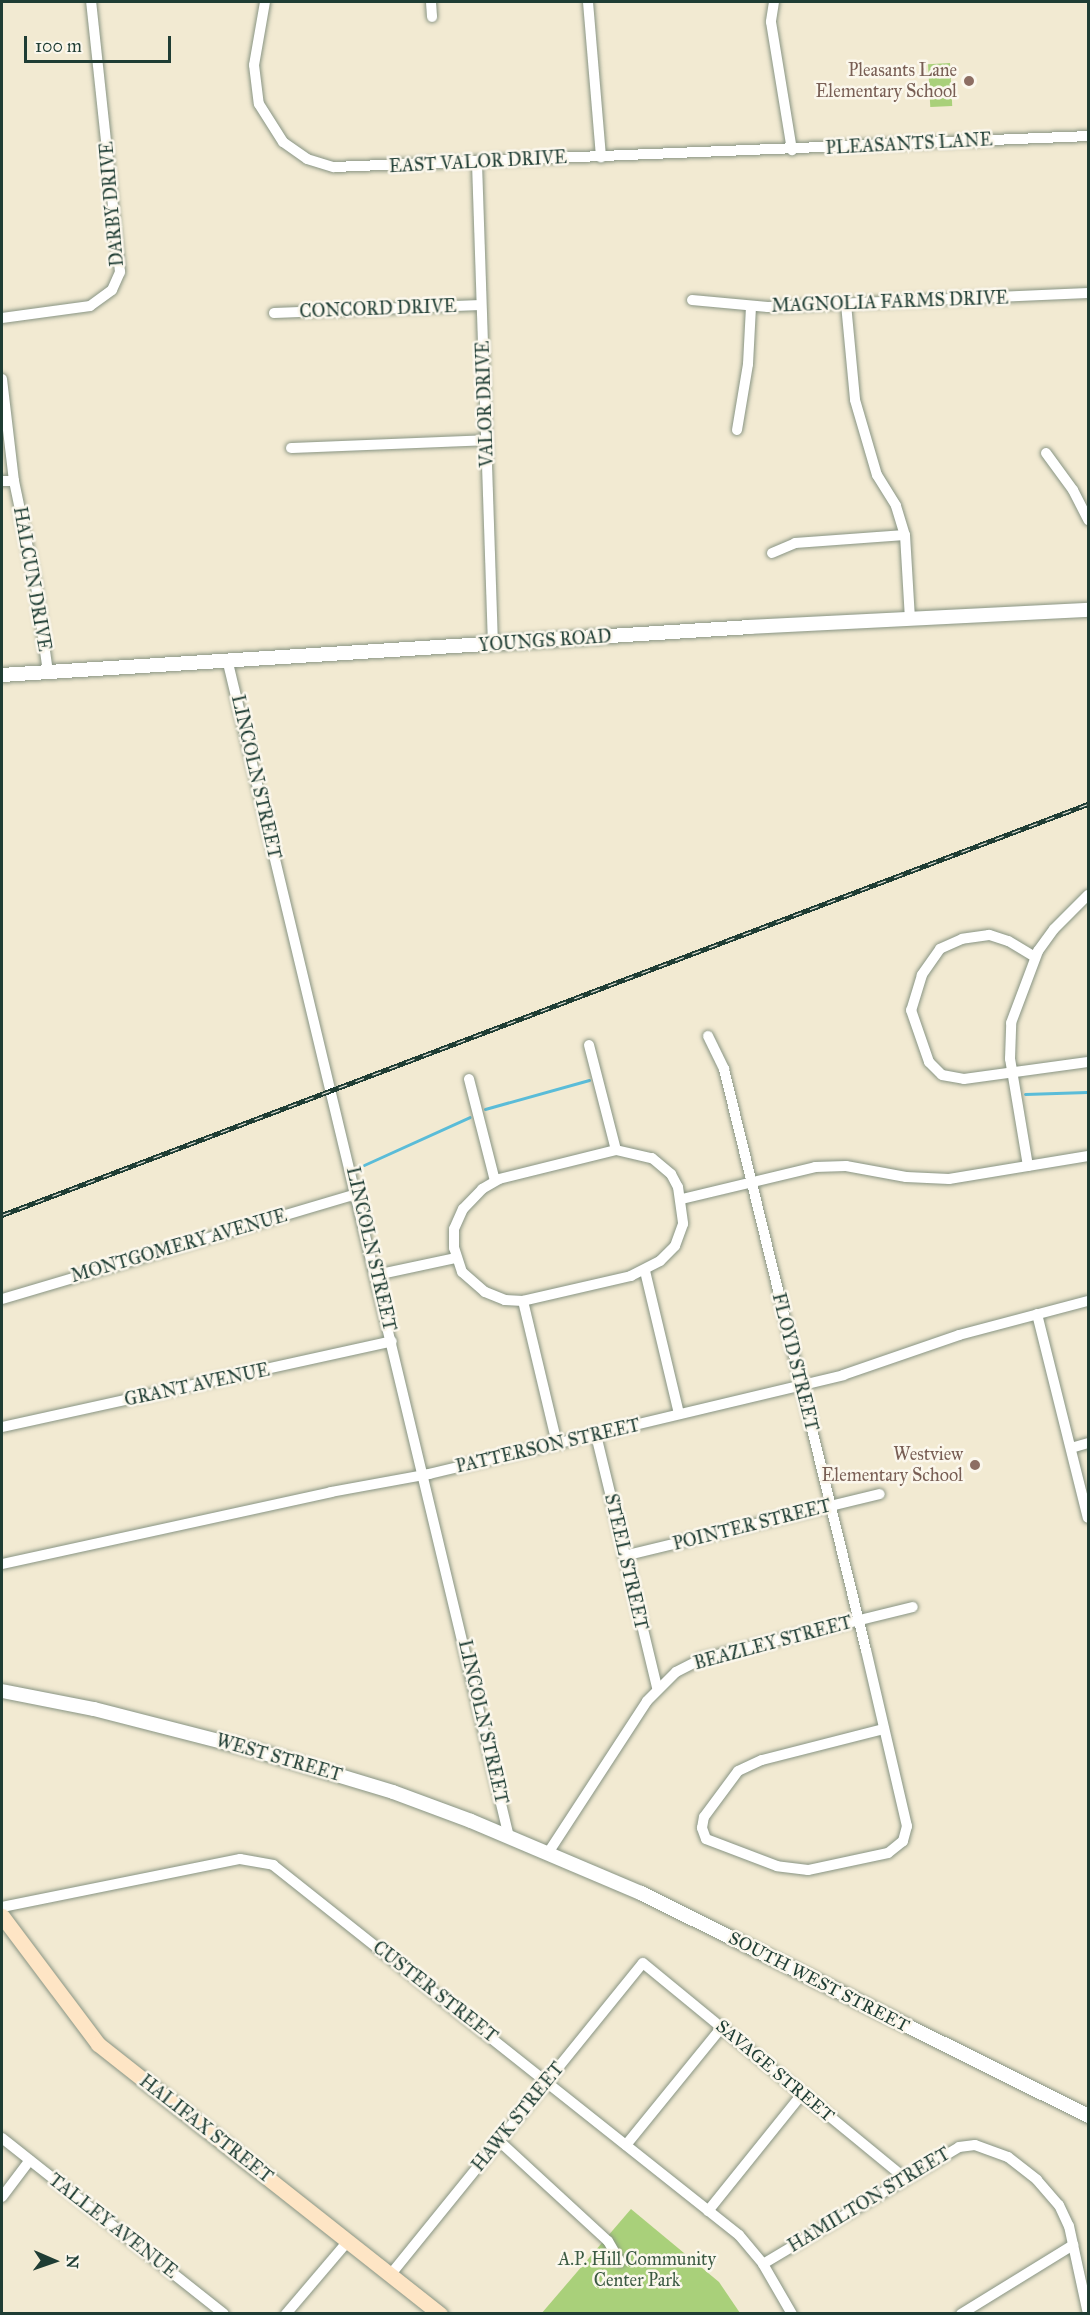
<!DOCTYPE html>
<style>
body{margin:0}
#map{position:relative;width:1090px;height:2315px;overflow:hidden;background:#f2ead2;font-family:"IM FELL Great Primer",serif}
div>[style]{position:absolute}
.green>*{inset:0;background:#a9d07a;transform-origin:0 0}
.stream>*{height:3px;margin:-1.5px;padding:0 1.5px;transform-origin:1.5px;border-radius:1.5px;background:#5abcd8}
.roads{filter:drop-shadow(0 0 2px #889483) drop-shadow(0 0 2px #889483)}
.minor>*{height:10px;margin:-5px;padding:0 5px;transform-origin:5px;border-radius:5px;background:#fff}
.tertiary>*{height:14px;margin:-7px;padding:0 7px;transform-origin:7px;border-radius:7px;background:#fff}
.secondary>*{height:15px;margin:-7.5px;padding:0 7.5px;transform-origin:7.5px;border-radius:7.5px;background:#fee5c5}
.rail>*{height:5px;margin-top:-2.5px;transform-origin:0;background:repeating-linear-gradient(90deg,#fbf7ec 0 9px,#1f3d34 0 18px);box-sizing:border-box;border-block:2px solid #1f3d34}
.dots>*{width:16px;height:16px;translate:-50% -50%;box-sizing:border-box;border:3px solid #fbf7ec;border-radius:50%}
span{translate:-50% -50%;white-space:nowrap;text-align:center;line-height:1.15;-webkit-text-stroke:5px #fbf7ec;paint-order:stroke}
.education-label{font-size:18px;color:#785e54}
.right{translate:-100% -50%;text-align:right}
.street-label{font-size:18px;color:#1f3d34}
.park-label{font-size:18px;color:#3b5a42}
.frame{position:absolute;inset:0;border:3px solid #1f3d34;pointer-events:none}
.north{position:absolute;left:24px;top:2231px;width:60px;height:60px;-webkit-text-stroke:4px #fbf7ec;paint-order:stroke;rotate:92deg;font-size:16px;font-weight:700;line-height:24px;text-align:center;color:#1f3d34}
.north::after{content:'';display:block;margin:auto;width:21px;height:27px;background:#1f3d34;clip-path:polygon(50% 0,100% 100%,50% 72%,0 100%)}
.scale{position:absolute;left:24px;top:36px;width:147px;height:27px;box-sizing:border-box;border:3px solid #1f3d34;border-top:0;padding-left:8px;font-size:18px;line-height:21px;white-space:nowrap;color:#1f3d34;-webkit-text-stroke:4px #fbf7ec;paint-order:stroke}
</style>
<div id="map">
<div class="green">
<i style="left:950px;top:63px;width:43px;height:22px;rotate:87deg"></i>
<i style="clip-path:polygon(631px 2209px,719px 2282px,740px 2313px,541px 2314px)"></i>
</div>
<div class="stream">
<i style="left:1025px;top:1094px;width:62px;rotate:-1.8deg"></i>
<i style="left:485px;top:1109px;width:108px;rotate:-15.6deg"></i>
<i style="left:364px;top:1165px;width:116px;rotate:-24.4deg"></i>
</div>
<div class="roads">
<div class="minor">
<i style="left:265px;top:2px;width:64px;rotate:99.9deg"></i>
<i style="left:254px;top:65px;width:39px;rotate:83deg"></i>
<i style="left:259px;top:104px;width:45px;rotate:57.7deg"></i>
<i style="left:283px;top:142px;width:29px;rotate:35deg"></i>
<i style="left:307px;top:159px;width:28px;rotate:17deg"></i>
<i style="left:334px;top:167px;width:755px;rotate:-2.35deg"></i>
<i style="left:431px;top:2px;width:15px;rotate:86deg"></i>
<i style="left:588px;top:2px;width:156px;rotate:85.2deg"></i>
<i style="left:774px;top:2px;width:20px;rotate:99deg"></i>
<i style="left:771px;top:22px;width:130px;rotate:80.7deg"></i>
<i style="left:477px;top:163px;width:481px;rotate:88.1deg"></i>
<i style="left:692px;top:300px;width:76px;rotate:5.3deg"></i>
<i style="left:768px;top:307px;width:320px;rotate:-2.5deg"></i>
<i style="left:846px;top:304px;width:96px;rotate:84.6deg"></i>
<i style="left:855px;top:400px;width:78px;rotate:73.7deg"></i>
<i style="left:877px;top:475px;width:36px;rotate:58deg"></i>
<i style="left:896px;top:506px;width:30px;rotate:73deg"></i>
<i style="left:905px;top:535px;width:84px;rotate:86.6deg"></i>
<i style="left:274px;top:313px;width:207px;rotate:-2.2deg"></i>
<i style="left:2px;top:318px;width:89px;rotate:-7.8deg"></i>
<i style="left:90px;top:306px;width:27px;rotate:-36deg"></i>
<i style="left:112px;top:290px;width:20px;rotate:-66deg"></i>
<i style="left:120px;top:272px;width:272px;rotate:-96.1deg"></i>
<i style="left:2px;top:379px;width:103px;rotate:83.3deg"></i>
<i style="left:14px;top:481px;width:107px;rotate:78.2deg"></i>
<i style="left:36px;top:586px;width:88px;rotate:82.1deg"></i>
<i style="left:737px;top:430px;width:67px;rotate:-80.5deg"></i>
<i style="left:748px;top:364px;width:57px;rotate:-87deg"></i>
<i style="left:291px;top:448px;width:195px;rotate:-2.3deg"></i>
<i style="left:1046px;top:453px;width:46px;rotate:53.9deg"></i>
<i style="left:1073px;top:490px;width:34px;rotate:63deg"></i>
<i style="left:2px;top:481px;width:12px"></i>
<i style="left:772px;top:553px;width:25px;rotate:-23deg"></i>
<i style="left:795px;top:543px;width:110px;rotate:-4.2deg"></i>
<i style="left:228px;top:663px;width:1207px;rotate:76.54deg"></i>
<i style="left:1035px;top:957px;width:31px;rotate:-149deg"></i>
<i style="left:1008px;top:941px;width:20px;rotate:-162deg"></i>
<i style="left:989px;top:935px;width:27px;rotate:172deg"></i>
<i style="left:962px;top:939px;width:24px;rotate:156deg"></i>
<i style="left:940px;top:949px;width:32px;rotate:125deg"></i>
<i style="left:922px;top:975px;width:37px;rotate:107deg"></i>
<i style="left:911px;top:1010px;width:55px;rotate:70.9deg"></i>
<i style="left:929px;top:1062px;width:18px;rotate:45deg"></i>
<i style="left:942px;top:1075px;width:22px;rotate:10deg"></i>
<i style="left:964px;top:1079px;width:125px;rotate:-7.8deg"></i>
<i style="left:708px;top:1036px;width:37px;rotate:64deg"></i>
<i style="left:724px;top:1069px;width:598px;rotate:76.27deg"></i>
<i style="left:866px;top:1650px;width:181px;rotate:76.9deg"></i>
<i style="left:907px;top:1826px;width:16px;rotate:105deg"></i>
<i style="left:903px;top:1841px;width:19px;rotate:141deg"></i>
<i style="left:888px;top:1853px;width:82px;rotate:168deg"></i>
<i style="left:808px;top:1870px;width:31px;rotate:-173deg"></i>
<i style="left:777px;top:1866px;width:76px;rotate:-159.2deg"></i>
<i style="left:706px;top:1839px;width:12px;rotate:-110deg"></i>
<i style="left:702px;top:1828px;width:11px;rotate:-80deg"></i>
<i style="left:704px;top:1817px;width:57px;rotate:-53.5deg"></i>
<i style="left:738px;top:1771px;width:26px;rotate:-25deg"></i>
<i style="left:762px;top:1760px;width:126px;rotate:-14.3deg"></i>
<i style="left:589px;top:1045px;width:108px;rotate:75.6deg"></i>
<i style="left:469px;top:1079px;width:105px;rotate:75.7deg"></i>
<i style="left:616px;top:1150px;width:37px;rotate:13deg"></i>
<i style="left:652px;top:1158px;width:25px;rotate:40deg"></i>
<i style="left:671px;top:1174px;width:15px;rotate:62deg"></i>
<i style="left:678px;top:1187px;width:37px;rotate:82deg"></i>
<i style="left:683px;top:1224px;width:23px;rotate:110deg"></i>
<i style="left:675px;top:1246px;width:21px;rotate:135deg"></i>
<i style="left:660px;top:1261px;width:33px;rotate:153deg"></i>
<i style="left:631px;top:1276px;width:111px;rotate:167deg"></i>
<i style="left:523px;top:1301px;width:18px;rotate:-177deg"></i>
<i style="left:505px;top:1300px;width:22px;rotate:-158deg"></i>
<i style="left:485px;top:1292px;width:30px;rotate:-139deg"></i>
<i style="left:462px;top:1272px;width:25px;rotate:-108deg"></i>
<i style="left:454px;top:1248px;width:19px;rotate:-90deg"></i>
<i style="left:454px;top:1229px;width:22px;rotate:-66deg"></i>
<i style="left:463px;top:1209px;width:28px;rotate:-46deg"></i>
<i style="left:482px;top:1189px;width:20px;rotate:-30deg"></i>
<i style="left:499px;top:1179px;width:121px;rotate:-13.9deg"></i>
<i style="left:1028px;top:1166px;width:109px;rotate:-99.5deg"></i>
<i style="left:1010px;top:1059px;width:36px;rotate:-88deg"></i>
<i style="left:1011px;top:1023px;width:77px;rotate:-69.4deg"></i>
<i style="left:1038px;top:951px;width:27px;rotate:-54deg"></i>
<i style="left:1054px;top:929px;width:48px;rotate:-45deg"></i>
<i style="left:682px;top:1199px;width:137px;rotate:-13.5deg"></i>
<i style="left:815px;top:1167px;width:31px;rotate:-2deg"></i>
<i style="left:846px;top:1166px;width:61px;rotate:10.4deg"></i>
<i style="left:906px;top:1177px;width:43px;rotate:2.7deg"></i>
<i style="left:949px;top:1179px;width:141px;rotate:-9.4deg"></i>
<i style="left:645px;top:1271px;width:147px;rotate:76.6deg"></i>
<i style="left:376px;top:1275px;width:82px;rotate:-12deg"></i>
<i style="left:2px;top:1299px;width:370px;rotate:-16.5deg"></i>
<i style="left:523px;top:1301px;width:147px;rotate:76.6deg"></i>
<i style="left:1037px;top:1314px;width:210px;rotate:76deg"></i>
<i style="left:2px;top:1427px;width:399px;rotate:-12.4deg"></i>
<i style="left:596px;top:1435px;width:260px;rotate:76.4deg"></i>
<i style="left:1071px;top:1448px;width:18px;rotate:-16deg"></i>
<i style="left:624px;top:1556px;width:263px;rotate:-13.6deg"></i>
<i style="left:2px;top:1564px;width:337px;rotate:-12.3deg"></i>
<i style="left:331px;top:1492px;width:100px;rotate:-10.4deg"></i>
<i style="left:429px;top:1474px;width:426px;rotate:-13.4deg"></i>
<i style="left:843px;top:1375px;width:123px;rotate:-19deg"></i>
<i style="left:959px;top:1335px;width:133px;rotate:-14.8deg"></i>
<i style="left:548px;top:1853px;width:181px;rotate:-56.9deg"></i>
<i style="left:647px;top:1701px;width:41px;rotate:-45deg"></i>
<i style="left:676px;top:1672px;width:28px;rotate:-27deg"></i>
<i style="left:701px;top:1659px;width:218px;rotate:-13.8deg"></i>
<i style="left:2px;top:1907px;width:243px;rotate:-11.4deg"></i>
<i style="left:240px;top:1859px;width:34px;rotate:10deg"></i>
<i style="left:273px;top:1865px;width:595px;rotate:38.45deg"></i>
<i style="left:739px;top:2235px;width:38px;rotate:50deg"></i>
<i style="left:763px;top:2264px;width:58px;rotate:59.9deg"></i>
<i style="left:2px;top:2138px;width:283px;rotate:38.4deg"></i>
<i style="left:498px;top:2140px;width:149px;rotate:42.6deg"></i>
<i style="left:608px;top:2241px;width:24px;rotate:60deg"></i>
<i style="left:626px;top:2145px;width:152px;rotate:-50.9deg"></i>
<i style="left:2px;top:2197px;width:46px;rotate:-52.9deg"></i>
<i style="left:708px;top:2211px;width:150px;rotate:-51.2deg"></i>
<i style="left:763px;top:2264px;width:228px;rotate:-30.8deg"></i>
<i style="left:959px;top:2147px;width:16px;rotate:-7deg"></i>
<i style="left:975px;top:2145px;width:35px;rotate:20deg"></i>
<i style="left:1008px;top:2157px;width:37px;rotate:38deg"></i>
<i style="left:1037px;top:2180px;width:33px;rotate:49deg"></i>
<i style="left:1059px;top:2205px;width:23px;rotate:65deg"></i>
<i style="left:1069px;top:2226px;width:90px;rotate:77.8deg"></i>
<i style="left:391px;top:2274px;width:400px;rotate:-51deg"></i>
<i style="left:643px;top:1963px;width:339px;rotate:39.4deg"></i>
<i style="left:286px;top:2314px;width:97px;rotate:-49.6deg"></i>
<i style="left:961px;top:2314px;width:132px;rotate:-31.6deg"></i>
</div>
<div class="tertiary">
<i style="left:2px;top:675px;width:750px;rotate:-3.67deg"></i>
<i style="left:750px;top:627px;width:338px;rotate:-2.9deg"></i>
<i style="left:2px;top:1691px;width:94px;rotate:11.1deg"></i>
<i style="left:94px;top:1709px;width:165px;rotate:14.4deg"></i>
<i style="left:254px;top:1750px;width:145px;rotate:16.8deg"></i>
<i style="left:393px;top:1792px;width:83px;rotate:20.4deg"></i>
<i style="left:471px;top:1821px;width:185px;rotate:23deg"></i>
<i style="left:641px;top:1893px;width:500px;rotate:26.5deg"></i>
</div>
<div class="secondary">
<i style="left:2px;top:1916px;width:160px;rotate:53.1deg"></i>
<i style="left:98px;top:2044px;width:436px;rotate:38.3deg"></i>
</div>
</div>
<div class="rail">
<i style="left:2px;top:1215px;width:1161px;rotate:-20.73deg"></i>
</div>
<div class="dots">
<i style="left:969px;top:81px;background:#8d6e63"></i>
<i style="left:975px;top:1465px;background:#8d6e63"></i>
</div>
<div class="education-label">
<span class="right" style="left:957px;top:81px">Pleasants Lane<br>Elementary School</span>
<span class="right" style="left:963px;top:1465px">Westview<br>Elementary School</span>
</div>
<div class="street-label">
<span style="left:909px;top:144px;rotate:-3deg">PLEASANTS LANE</span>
<span style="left:478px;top:162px;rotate:-3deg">EAST VALOR DRIVE</span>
<span style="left:112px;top:204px;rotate:-95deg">DARBY DRIVE</span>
<span style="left:890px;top:302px;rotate:-2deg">MAGNOLIA FARMS DRIVE</span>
<span style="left:378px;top:309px;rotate:-2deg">CONCORD DRIVE</span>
<span style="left:485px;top:404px;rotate:-92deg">VALOR DRIVE</span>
<span style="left:32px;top:579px;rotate:80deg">HALCUN DRIVE</span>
<span style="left:545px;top:641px;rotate:-4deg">YOUNGS ROAD</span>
<span style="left:256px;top:777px;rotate:77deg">LINCOLN STREET</span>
<span style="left:179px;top:1246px;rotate:-16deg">MONTGOMERY AVENUE</span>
<span style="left:371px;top:1249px;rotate:77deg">LINCOLN STREET</span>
<span style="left:795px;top:1362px;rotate:76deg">FLOYD STREET</span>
<span style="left:197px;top:1385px;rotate:-12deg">GRANT AVENUE</span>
<span style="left:548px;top:1446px;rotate:-13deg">PATTERSON STREET</span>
<span style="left:752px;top:1525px;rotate:-14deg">POINTER STREET</span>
<span style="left:626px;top:1562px;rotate:77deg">STEEL STREET</span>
<span style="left:773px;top:1643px;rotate:-15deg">BEAZLEY STREET</span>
<span style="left:483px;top:1722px;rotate:77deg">LINCOLN STREET</span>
<span style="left:279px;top:1758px;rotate:16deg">WEST STREET</span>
<span style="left:819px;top:1982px;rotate:27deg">SOUTH WEST STREET</span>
<span style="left:435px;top:1992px;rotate:38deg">CUSTER STREET</span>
<span style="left:775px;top:2071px;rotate:40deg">SAVAGE STREET</span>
<span style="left:518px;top:2117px;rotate:-51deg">HAWK STREET</span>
<span style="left:206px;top:2129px;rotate:38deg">HALIFAX STREET</span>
<span style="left:869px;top:2200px;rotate:-31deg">HAMILTON STREET</span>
<span style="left:113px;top:2226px;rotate:38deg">TALLEY AVENUE</span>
</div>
<div class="park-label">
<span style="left:637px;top:2270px">A.P. Hill Community<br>Center Park</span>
</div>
<div class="frame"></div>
<div class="north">N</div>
<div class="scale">100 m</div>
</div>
